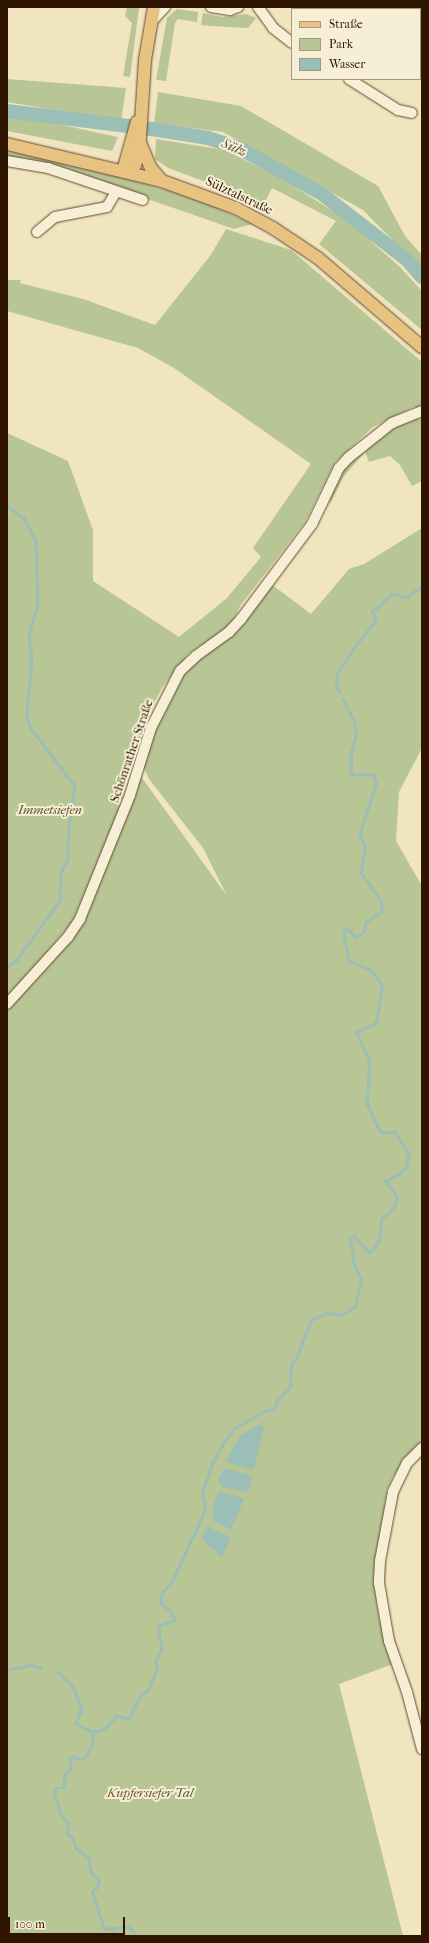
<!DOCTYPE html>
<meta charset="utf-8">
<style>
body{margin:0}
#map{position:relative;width:429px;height:1943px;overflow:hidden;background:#f1e5bf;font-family:"IM FELL French Canon",serif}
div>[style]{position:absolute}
.green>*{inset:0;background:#b8c594}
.water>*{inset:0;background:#9bbeb7}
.stream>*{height:2.5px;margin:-1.25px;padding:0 1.25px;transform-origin:1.25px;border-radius:1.25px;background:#9bbeb7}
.river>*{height:14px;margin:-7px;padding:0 7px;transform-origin:7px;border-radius:7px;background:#9bbeb7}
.roads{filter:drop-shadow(0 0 1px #604930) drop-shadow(0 0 1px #604930)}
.minor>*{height:10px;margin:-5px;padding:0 5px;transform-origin:5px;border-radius:5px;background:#f6eed5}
.major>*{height:12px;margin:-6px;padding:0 6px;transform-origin:6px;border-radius:6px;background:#e8c280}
span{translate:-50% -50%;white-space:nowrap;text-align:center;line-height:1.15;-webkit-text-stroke:4px #f6eed5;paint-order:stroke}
.street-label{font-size:13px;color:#2f1500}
.park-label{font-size:13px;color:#5f5334;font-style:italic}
.water-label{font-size:14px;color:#555040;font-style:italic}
.frame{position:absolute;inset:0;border:8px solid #2f1500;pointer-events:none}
.legend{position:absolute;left:291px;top:8px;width:130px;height:72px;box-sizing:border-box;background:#f6eed5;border:1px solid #a69780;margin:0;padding:5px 7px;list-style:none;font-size:12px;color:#2f1500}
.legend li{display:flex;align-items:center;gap:8px;height:20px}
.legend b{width:20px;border:1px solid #a69780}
.scale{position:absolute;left:8px;top:1917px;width:117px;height:18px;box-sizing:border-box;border:2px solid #2f1500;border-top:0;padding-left:5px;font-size:12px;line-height:14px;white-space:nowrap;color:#2f1500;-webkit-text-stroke:3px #f6eed5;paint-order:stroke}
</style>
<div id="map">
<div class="green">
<i style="clip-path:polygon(127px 7px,139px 8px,130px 77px,123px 76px,132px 23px,125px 16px)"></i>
<i style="clip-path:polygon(177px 9px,198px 12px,197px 22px,178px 19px,175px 23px,166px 81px,156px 80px,167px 18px)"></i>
<i style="clip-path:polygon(203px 13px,222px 17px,247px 14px,256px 18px,248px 28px,211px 26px,201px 25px)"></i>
<i style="clip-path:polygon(7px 79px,126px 88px,121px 121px,7px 102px)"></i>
<i style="clip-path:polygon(158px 92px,241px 106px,378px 186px,405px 236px,422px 255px,422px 270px,363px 210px,223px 132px,154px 123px)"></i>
<i style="clip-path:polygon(7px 113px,118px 137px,112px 151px,7px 131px)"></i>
<i style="clip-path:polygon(156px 139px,225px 150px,279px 177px,347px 220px,400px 267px,422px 291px,422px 330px,319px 244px,336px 221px,272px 188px,261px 210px,214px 185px,168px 168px,155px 159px)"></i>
<i style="clip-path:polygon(7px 149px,86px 167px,202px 200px,252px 224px,234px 229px,142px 197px,7px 159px)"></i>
<i style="clip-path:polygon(226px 229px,291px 250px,422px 362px,422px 408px,413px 407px,373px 427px,335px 462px,305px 522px,240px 606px,230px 627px,189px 653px,162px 688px,150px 710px,112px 830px,72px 923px,7px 999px,7px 433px,68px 461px,93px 530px,93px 581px,179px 637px,227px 598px,261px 557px,253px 548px,311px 464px,174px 368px,138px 348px,7px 311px,7px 280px,21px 280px,20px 283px,83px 299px,155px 325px,210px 256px)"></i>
<i style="clip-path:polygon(411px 419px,422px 419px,422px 481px,412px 486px,400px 465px,390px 456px,369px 462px,365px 452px,344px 476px,330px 504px,330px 494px,340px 471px,379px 435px)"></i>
<i style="clip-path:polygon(evenodd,422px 528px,422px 748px,399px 792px,396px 841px,422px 886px,422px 1443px,393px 1476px,387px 1490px,374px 1581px,378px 1614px,393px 1664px,339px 1684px,403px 1936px,7px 1936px,7px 1009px,68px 943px,140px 775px,227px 896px,203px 848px,149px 779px,143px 765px,152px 737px,183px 674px,192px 664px,235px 632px,271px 584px,311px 614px,349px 569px,364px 564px,422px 528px,216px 1506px,231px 1530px,213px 1521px,216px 1506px)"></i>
</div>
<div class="water">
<i style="clip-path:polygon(261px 1424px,264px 1429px,254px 1468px,252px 1470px,229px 1463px,226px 1460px,240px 1436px)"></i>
<i style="clip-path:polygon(224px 1468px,252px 1476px,249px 1489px,245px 1492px,222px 1486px,218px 1481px)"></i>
<i style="clip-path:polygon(219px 1491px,244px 1499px,231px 1530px,213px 1521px,214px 1502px)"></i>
<i style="clip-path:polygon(207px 1526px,231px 1538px,222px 1557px,202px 1539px)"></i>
</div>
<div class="stream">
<i style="left:7px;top:506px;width:21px;rotate:35deg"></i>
<i style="left:24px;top:518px;width:26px;rotate:62deg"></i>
<i style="left:36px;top:541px;width:63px;rotate:88.2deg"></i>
<i style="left:38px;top:604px;width:32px;rotate:106deg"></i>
<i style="left:29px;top:635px;width:25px;rotate:83deg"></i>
<i style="left:32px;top:660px;width:54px;rotate:95.3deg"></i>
<i style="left:27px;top:714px;width:13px;rotate:77deg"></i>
<i style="left:30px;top:727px;width:74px;rotate:52.7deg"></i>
<i style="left:75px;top:786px;width:40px;rotate:98.5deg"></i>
<i style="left:69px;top:826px;width:34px;rotate:92deg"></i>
<i style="left:68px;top:860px;width:15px;rotate:118deg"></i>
<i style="left:61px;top:873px;width:28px;rotate:92deg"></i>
<i style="left:60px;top:901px;width:73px;rotate:126.1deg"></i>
<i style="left:17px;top:960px;width:12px;rotate:145deg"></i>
<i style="left:340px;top:693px;width:9px;rotate:-117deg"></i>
<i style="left:336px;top:685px;width:11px;rotate:-85deg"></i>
<i style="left:337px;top:674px;width:30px;rotate:-57deg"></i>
<i style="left:353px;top:649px;width:37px;rotate:-52deg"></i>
<i style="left:376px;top:620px;width:9px;rotate:-117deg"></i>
<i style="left:372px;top:612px;width:26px;rotate:-43deg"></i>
<i style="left:391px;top:594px;width:16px;rotate:11deg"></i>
<i style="left:407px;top:597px;width:19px;rotate:-36deg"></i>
<i style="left:7px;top:1670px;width:25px;rotate:-12deg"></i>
<i style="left:31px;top:1665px;width:10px;rotate:17deg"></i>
<i style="left:56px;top:1671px;width:23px;rotate:41deg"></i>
<i style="left:73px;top:1686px;width:25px;rotate:69deg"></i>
<i style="left:82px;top:1709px;width:16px;rotate:112deg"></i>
<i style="left:76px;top:1724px;width:19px;rotate:25deg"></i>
<i style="left:114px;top:1930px;width:6px;rotate:72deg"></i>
<i style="left:137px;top:1936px;width:13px;rotate:-135deg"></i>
<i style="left:128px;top:1927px;width:24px;rotate:175deg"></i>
<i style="left:104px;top:1929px;width:39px;rotate:-108deg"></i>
<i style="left:92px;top:1892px;width:8px;rotate:-45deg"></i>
<i style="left:98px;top:1886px;width:6px;rotate:-81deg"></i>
<i style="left:99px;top:1880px;width:11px;rotate:-139deg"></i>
<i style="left:91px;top:1873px;width:15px;rotate:-101deg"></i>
<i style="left:88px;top:1858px;width:15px;rotate:-143deg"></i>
<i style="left:76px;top:1849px;width:12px;rotate:-110deg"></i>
<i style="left:72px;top:1838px;width:6px;rotate:-141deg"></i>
<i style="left:67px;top:1834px;width:10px;rotate:-84deg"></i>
<i style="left:68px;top:1824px;width:14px;rotate:-126deg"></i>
<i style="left:60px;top:1813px;width:22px;rotate:-106deg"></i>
<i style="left:54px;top:1792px;width:4px;rotate:-63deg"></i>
<i style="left:56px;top:1788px;width:8px"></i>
<i style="left:64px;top:1788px;width:14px;rotate:-90deg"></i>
<i style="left:64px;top:1774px;width:9px;rotate:-41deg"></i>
<i style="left:71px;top:1768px;width:9px;rotate:-103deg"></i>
<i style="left:69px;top:1759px;width:4px;rotate:-34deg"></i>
<i style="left:72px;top:1757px;width:9px;rotate:13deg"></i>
<i style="left:81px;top:1759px;width:8px;rotate:-40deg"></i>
<i style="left:87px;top:1754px;width:10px;rotate:-61deg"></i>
<i style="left:92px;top:1745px;width:13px;rotate:-86deg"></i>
<i style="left:93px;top:1732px;width:11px;rotate:-15deg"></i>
<i style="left:104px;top:1729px;width:18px;rotate:-47deg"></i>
<i style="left:116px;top:1716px;width:13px;rotate:9deg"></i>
<i style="left:129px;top:1718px;width:25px;rotate:-63deg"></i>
<i style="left:140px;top:1696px;width:10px;rotate:-37deg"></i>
<i style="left:148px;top:1690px;width:24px;rotate:-68deg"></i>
<i style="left:157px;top:1668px;width:7px;rotate:-106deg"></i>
<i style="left:155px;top:1661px;width:15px;rotate:-62deg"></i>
<i style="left:162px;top:1648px;width:12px;rotate:-104deg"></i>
<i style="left:159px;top:1636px;width:10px;rotate:-90deg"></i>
<i style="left:159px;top:1626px;width:17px;rotate:-21deg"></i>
<i style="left:175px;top:1620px;width:12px;rotate:-121deg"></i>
<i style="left:169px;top:1610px;width:11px;rotate:-139deg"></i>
<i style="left:161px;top:1603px;width:8px;rotate:-90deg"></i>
<i style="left:161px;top:1595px;width:18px;rotate:-52deg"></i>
<i style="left:172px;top:1581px;width:71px;rotate:-64.9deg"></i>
<i style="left:202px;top:1517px;width:12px;rotate:-76deg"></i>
<i style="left:205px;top:1505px;width:13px;rotate:-103deg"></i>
<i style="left:202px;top:1492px;width:30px;rotate:-70deg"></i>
<i style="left:212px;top:1464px;width:21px;rotate:-62deg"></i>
<i style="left:222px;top:1445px;width:21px;rotate:-53deg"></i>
<i style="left:235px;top:1428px;width:36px;rotate:-30deg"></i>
<i style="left:266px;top:1410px;width:8px;rotate:-7deg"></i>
<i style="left:274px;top:1409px;width:9px;rotate:-69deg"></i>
<i style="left:277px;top:1401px;width:20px;rotate:-49deg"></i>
<i style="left:290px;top:1386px;width:22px;rotate:-87deg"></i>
<i style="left:291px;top:1364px;width:7px;rotate:-45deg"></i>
<i style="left:296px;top:1359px;width:42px;rotate:-69deg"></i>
<i style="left:311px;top:1320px;width:17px;rotate:-24deg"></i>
<i style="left:327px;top:1313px;width:14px;rotate:8deg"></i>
<i style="left:341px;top:1315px;width:16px;rotate:-30deg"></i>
<i style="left:355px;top:1307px;width:29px;rotate:-78deg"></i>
<i style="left:361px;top:1279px;width:16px;rotate:-117deg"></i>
<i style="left:354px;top:1265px;width:26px;rotate:-99deg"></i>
<i style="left:350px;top:1239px;width:5px;rotate:-37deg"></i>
<i style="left:354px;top:1236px;width:22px;rotate:47deg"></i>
<i style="left:369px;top:1252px;width:6px;rotate:-39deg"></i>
<i style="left:374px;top:1248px;width:9px;rotate:-58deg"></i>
<i style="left:379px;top:1240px;width:20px;rotate:-84deg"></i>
<i style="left:381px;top:1220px;width:18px;rotate:-45deg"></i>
<i style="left:394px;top:1207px;width:10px;rotate:-73deg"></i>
<i style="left:397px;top:1197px;width:20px;rotate:-127deg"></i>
<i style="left:385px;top:1181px;width:16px;rotate:-27deg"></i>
<i style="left:399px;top:1174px;width:10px;rotate:-45deg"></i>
<i style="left:406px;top:1167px;width:13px;rotate:-81deg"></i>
<i style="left:408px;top:1154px;width:26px;rotate:-121deg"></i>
<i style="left:395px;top:1132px;width:12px;rotate:175deg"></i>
<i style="left:383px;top:1133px;width:6px;rotate:-141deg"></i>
<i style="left:378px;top:1129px;width:27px;rotate:-114deg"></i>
<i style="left:367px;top:1104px;width:44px;rotate:-87.4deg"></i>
<i style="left:369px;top:1060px;width:31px;rotate:-115deg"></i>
<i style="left:356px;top:1032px;width:22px;rotate:-24deg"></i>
<i style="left:376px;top:1023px;width:37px;rotate:-81deg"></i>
<i style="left:382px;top:986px;width:18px;rotate:-124deg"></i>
<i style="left:372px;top:971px;width:25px;rotate:-157deg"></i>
<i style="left:349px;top:961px;width:30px;rotate:-102deg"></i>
<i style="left:343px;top:932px;width:6px;rotate:-45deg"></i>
<i style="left:347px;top:928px;width:13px;rotate:45deg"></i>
<i style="left:356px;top:937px;width:9px;rotate:-32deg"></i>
<i style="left:364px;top:932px;width:10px;rotate:-79deg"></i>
<i style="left:366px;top:922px;width:19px;rotate:-35deg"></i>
<i style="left:382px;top:911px;width:10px;rotate:-96deg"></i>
<i style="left:381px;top:901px;width:34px;rotate:-126deg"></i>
<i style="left:361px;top:873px;width:27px;rotate:-82deg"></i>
<i style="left:365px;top:846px;width:13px;rotate:-119deg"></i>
<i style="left:359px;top:835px;width:54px;rotate:-71.6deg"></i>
<i style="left:376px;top:784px;width:9px;rotate:-108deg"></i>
<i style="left:373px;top:775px;width:22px;rotate:180deg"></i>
<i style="left:351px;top:775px;width:24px;rotate:-90deg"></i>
<i style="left:351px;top:751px;width:16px;rotate:-72deg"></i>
<i style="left:356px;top:736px;width:15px;rotate:-98deg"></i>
<i style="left:354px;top:721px;width:24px;rotate:-118deg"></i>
</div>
<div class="river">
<i style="left:7px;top:111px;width:146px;rotate:7.1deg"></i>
<i style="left:152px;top:129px;width:57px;rotate:9.1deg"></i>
<i style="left:208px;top:138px;width:35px;rotate:18deg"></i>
<i style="left:241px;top:149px;width:93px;rotate:29.1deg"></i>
<i style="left:322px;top:194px;width:108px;rotate:37.8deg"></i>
<i style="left:407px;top:260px;width:23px;rotate:49deg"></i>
</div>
<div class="roads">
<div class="minor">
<i style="left:211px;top:7px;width:19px;rotate:9deg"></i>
<i style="left:230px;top:10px;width:9px;rotate:-21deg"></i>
<i style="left:258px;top:7px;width:26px;rotate:54deg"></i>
<i style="left:273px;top:28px;width:24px;rotate:38deg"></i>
<i style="left:151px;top:22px;width:21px;rotate:-47deg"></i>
<i style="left:349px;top:79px;width:58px;rotate:32.3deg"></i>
<i style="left:398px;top:110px;width:14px;rotate:12deg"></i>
<i style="left:7px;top:161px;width:42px;rotate:9.7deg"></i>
<i style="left:48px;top:168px;width:100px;rotate:18.6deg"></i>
<i style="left:37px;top:232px;width:23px;rotate:-40deg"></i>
<i style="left:55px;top:217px;width:53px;rotate:-10.9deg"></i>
<i style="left:107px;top:207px;width:17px;rotate:-59deg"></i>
<i style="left:7px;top:1004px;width:91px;rotate:-47.7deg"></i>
<i style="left:68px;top:937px;width:22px;rotate:-56deg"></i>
<i style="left:80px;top:919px;width:134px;rotate:-68deg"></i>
<i style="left:130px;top:795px;width:70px;rotate:-72.6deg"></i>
<i style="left:151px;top:728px;width:64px;rotate:-63deg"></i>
<i style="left:180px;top:671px;width:22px;rotate:-43deg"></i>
<i style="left:196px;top:656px;width:41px;rotate:-36deg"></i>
<i style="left:229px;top:632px;width:18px;rotate:-47deg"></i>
<i style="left:241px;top:619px;width:119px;rotate:-53.2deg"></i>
<i style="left:312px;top:524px;width:62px;rotate:-64.3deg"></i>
<i style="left:339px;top:468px;width:13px;rotate:-48deg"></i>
<i style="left:348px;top:458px;width:56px;rotate:-38.5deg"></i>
<i style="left:392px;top:423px;width:32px;rotate:-22deg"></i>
<i style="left:422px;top:1448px;width:21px;rotate:135deg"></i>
<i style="left:407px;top:1463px;width:32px;rotate:116deg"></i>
<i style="left:393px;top:1492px;width:70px;rotate:100.7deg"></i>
<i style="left:380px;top:1561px;width:22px;rotate:93deg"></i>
<i style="left:379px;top:1583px;width:59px;rotate:80.2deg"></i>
<i style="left:389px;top:1641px;width:54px;rotate:70.6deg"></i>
<i style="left:407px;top:1692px;width:59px;rotate:75.3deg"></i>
</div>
<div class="major">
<i style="left:7px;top:144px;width:159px;rotate:13.4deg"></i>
<i style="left:162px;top:181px;width:79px;rotate:20deg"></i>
<i style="left:236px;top:208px;width:42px;rotate:28.4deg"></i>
<i style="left:273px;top:228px;width:54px;rotate:33.7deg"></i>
<i style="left:318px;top:258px;width:137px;rotate:40.6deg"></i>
<i style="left:141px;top:145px;width:25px;rotate:67deg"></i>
<i style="left:151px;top:168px;width:17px;rotate:50deg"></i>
<i style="left:123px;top:171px;width:51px;rotate:-74.1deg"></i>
<i style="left:127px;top:172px;width:11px;rotate:-41deg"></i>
<i style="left:135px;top:165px;width:13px;rotate:-72deg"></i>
<i style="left:139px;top:153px;width:93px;rotate:-86.3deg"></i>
<i style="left:145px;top:60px;width:54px;rotate:-80.4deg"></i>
</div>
</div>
<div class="street-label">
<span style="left:239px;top:196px;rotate:25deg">Sülztalstraße</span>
<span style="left:132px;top:751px;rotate:-71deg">Schönrather Straße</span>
</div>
<div class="park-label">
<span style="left:50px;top:810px">Immetsiefen</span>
<span style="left:150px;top:1793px">Kupfersiefer Tal</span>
</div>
<div class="water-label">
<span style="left:234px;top:148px;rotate:22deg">Sülz</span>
</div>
<div class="frame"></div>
<ul class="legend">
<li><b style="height:5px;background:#e8c280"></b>Straße</li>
<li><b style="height:11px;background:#b8c594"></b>Park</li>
<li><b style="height:11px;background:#9bbeb7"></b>Wasser</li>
</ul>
<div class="scale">100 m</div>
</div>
